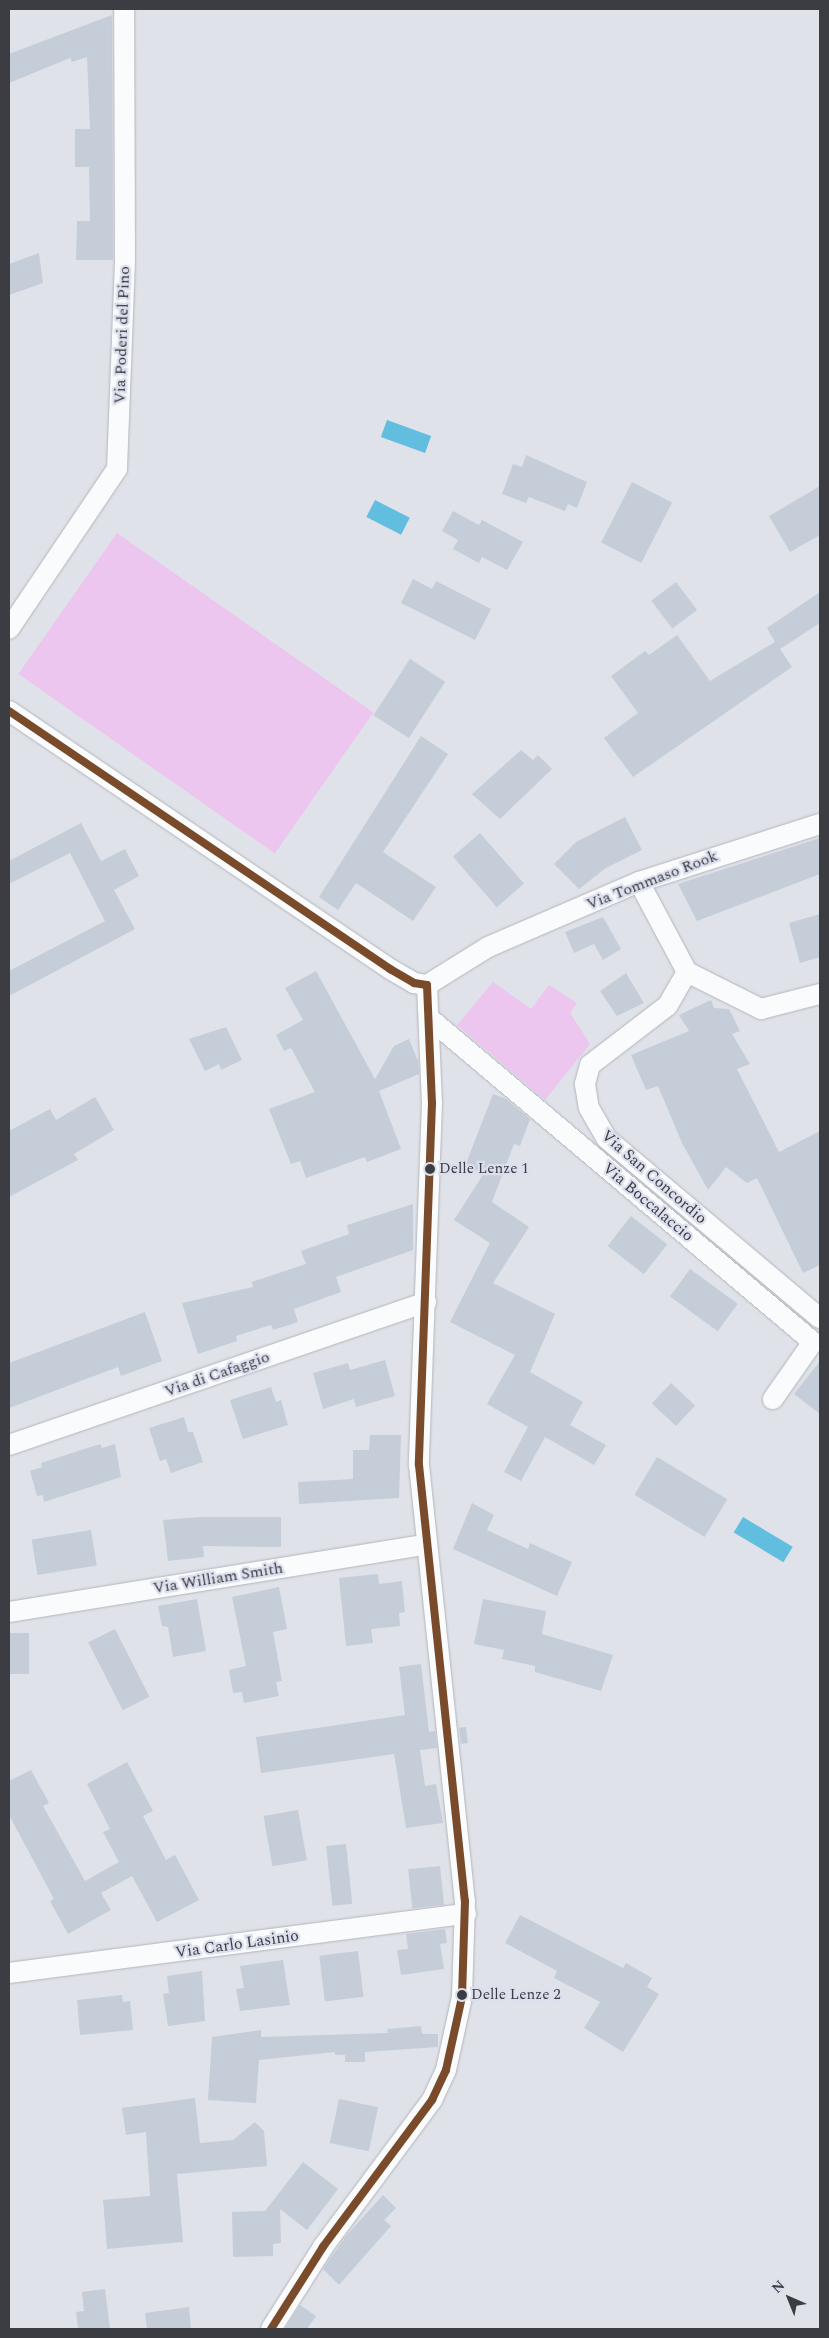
<!DOCTYPE html>
<style>
body{margin:0}
#map{position:relative;width:829px;height:2338px;overflow:hidden;background:#e0e2e9;font-family:Spectral,serif}
div>[style]{position:absolute}
.green>*{inset:0;background:#ecc6ef;transform-origin:0 0}
.water>*{inset:0;background:#61bedf;transform-origin:0 0}
.building>*{inset:0;background:#c5cdd8;transform-origin:0 0}
.roads{filter:drop-shadow(0 0 1px #b4b5bb) drop-shadow(0 0 1px #b4b5bb)}
.minor>*{height:20px;margin:-10px;padding:0 10px;transform-origin:10px;border-radius:10px;background:#fafbfc}
.bus-1>*{height:8px;margin:-4px;padding:0 4px;transform-origin:4px;border-radius:4px;background:#7a4b2a}
.dots>*{width:14px;height:14px;translate:-50% -50%;box-sizing:border-box;border:2px solid #dcdfed;border-radius:50%}
span{translate:-50% -50%;white-space:nowrap;text-align:center;line-height:1.15;-webkit-text-stroke:4.5px #dcdfed;paint-order:stroke}
.bus-label{font-size:15px;color:#3c3d42}
.left{translate:0 -50%;text-align:left}
.street-label{font-size:16px;color:#3c3d42}
.frame{position:absolute;inset:0;border:10px solid #3c3d42;pointer-events:none}
.north{position:absolute;left:764px;top:2273px;width:50px;height:50px;-webkit-text-stroke:4px #dcdfed;paint-order:stroke;rotate:316deg;font-size:14px;font-weight:700;line-height:20px;text-align:center;color:#3c3d42}
.north::after{content:'';display:block;margin:auto;width:18px;height:22px;background:#3c3d42;clip-path:polygon(50% 0,100% 100%,50% 72%,0 100%)}
</style>
<div id="map">
<div class="green">
<i style="left:117px;top:533px;width:313px;height:172px;rotate:35deg"></i>
<i style="clip-path:polygon(493px 982px,531px 1009px,549px 985px,577px 1003px,570px 1013px,590px 1044px,545px 1100px,457px 1025px)"></i>
</div>
<div class="water">
<i style="left:387px;top:420px;width:47px;height:18px;rotate:20deg"></i>
<i style="left:375px;top:500px;width:39px;height:19px;rotate:27deg"></i>
<i style="left:743px;top:1517px;width:58px;height:18px;rotate:31deg"></i>
</div>
<div class="building">
<i style="clip-path:polygon(112px 15px,113px 260px,76px 260px,77px 221px,90px 221px,89px 167px,75px 167px,75px 129px,90px 129px,87px 57px,72px 62px,70px 58px,9px 83px,9px 54px)"></i>
<i style="clip-path:polygon(39px 253px,43px 283px,9px 295px,9px 264px)"></i>
<i style="clip-path:polygon(526px 455px,587px 482px,577px 508px,568px 504px,565px 511px,529px 497px,526px 503px,502px 494px,513px 464px,522px 467px)"></i>
<i style="left:632px;top:482px;width:45px;height:68px;rotate:27deg"></i>
<i style="clip-path:polygon(820px 486px,820px 535px,790px 552px,769px 516px)"></i>
<i style="clip-path:polygon(453px 511px,479px 525px,482px 520px,523px 542px,507px 570px,482px 557px,479px 563px,453px 549px,458px 540px,442px 531px)"></i>
<i style="clip-path:polygon(413px 579px,432px 589px,436px 581px,491px 609px,475px 640px,401px 603px)"></i>
<i style="left:676px;top:582px;width:35px;height:31px;rotate:53deg"></i>
<i style="clip-path:polygon(820px 592px,820px 623px,780px 649px,792px 667px,633px 777px,604px 738px,638px 713px,611px 676px,645px 651px,649px 655px,677px 635px,710px 681px,775px 642px,767px 628px)"></i>
<i style="left:410px;top:659px;width:42px;height:67px;rotate:33deg"></i>
<i style="clip-path:polygon(421px 736px,448px 754px,383px 852px,436px 887px,413px 921px,356px 883px,338px 910px,319px 897px)"></i>
<i style="clip-path:polygon(521px 750px,533px 760px,538px 755px,552px 769px,500px 819px,472px 794px)"></i>
<i style="clip-path:polygon(625px 817px,642px 850px,606px 868px,579px 889px,554px 864px,576px 842px)"></i>
<i style="clip-path:polygon(81px 823px,101px 861px,125px 849px,139px 876px,114px 890px,135px 929px,9px 996px,9px 971px,105px 921px,70px 853px,9px 884px,9px 861px)"></i>
<i style="left:480px;top:833px;width:67px;height:36px;rotate:49deg"></i>
<i style="clip-path:polygon(820px 838px,820px 874px,697px 921px,678px 884px)"></i>
<i style="clip-path:polygon(820px 914px,820px 957px,800px 963px,789px 923px)"></i>
<i style="clip-path:polygon(603px 917px,621px 949px,603px 960px,594px 944px,574px 953px,565px 932px)"></i>
<i style="clip-path:polygon(316px 971px,375px 1079px,394px 1046px,409px 1039px,418px 1061px,419px 1074px,379px 1091px,401px 1149px,367px 1162px,365px 1157px,306px 1178px,300px 1161px,291px 1164px,269px 1109px,315px 1092px,291px 1048px,284px 1051px,276px 1035px,303px 1020px,285px 988px)"></i>
<i style="clip-path:polygon(626px 973px,644px 1003px,617px 1016px,600px 991px)"></i>
<i style="clip-path:polygon(711px 1000px,714px 1008px,729px 1009px,740px 1031px,732px 1034px,750px 1064px,737px 1069px,779px 1152px,820px 1131px,820px 1265px,803px 1273px,757px 1178px,747px 1183px,726px 1167px,708px 1190px,682px 1143px,658px 1086px,646px 1090px,631px 1055px,689px 1031px,679px 1015px)"></i>
<i style="clip-path:polygon(226px 1027px,242px 1060px,221px 1070px,219px 1064px,205px 1071px,189px 1039px)"></i>
<i style="clip-path:polygon(493px 1094px,506px 1099px,530px 1119px,520px 1146px,514px 1144px,492px 1202px,529px 1227px,493px 1283px,555px 1314px,530px 1372px,583px 1402px,570px 1425px,606px 1445px,594px 1465px,545px 1437px,521px 1481px,504px 1472px,528px 1427px,487px 1404px,515px 1355px,450px 1322px,490px 1243px,454px 1220px,484px 1173px,465px 1166px)"></i>
<i style="clip-path:polygon(95px 1097px,114px 1130px,74px 1154px,78px 1160px,9px 1197px,9px 1131px,50px 1109px,56px 1120px)"></i>
<i style="clip-path:polygon(413px 1204px,413px 1250px,336px 1277px,341px 1292px,294px 1309px,298px 1322px,273px 1330px,271px 1325px,236px 1336px,237px 1341px,198px 1354px,182px 1303px,253px 1287px,252px 1282px,306px 1264px,301px 1251px,349px 1234px,347px 1225px)"></i>
<i style="left:631px;top:1216px;width:46px;height:38px;rotate:38deg"></i>
<i style="left:690px;top:1269px;width:59px;height:34px;rotate:36deg"></i>
<i style="clip-path:polygon(145px 1312px,162px 1361px,121px 1376px,118px 1367px,9px 1408px,9px 1363px)"></i>
<i style="clip-path:polygon(385px 1360px,395px 1396px,356px 1407px,354px 1399px,323px 1409px,313px 1373px,348px 1363px,350px 1370px)"></i>
<i style="clip-path:polygon(820px 1361px,820px 1414px,794px 1394px)"></i>
<i style="left:671px;top:1383px;width:33px;height:28px;rotate:43deg"></i>
<i style="clip-path:polygon(271px 1387px,276px 1402px,281px 1400px,288px 1425px,243px 1439px,230px 1400px)"></i>
<i style="clip-path:polygon(184px 1417px,188px 1432px,193px 1432px,203px 1462px,171px 1473px,166px 1459px,160px 1461px,149px 1428px)"></i>
<i style="clip-path:polygon(370px 1435px,401px 1435px,399px 1498px,299px 1504px,298px 1482px,353px 1479px,353px 1450px,369px 1450px)"></i>
<i style="clip-path:polygon(100px 1444px,102px 1448px,115px 1444px,121px 1477px,44px 1502px,43px 1495px,37px 1496px,30px 1471px,42px 1467px,41px 1463px)"></i>
<i style="left:657px;top:1457px;width:82px;height:44px;rotate:31deg"></i>
<i style="clip-path:polygon(472px 1503px,494px 1515px,487px 1530px,528px 1549px,530px 1543px,572px 1562px,557px 1596px,453px 1549px)"></i>
<i style="clip-path:polygon(200px 1517px,281px 1517px,281px 1547px,203px 1546px,204px 1557px,168px 1561px,163px 1520px)"></i>
<i style="left:91px;top:1530px;width:36px;height:60px;rotate:81deg"></i>
<i style="clip-path:polygon(378px 1574px,379px 1584px,402px 1581px,405px 1612px,399px 1613px,400px 1626px,371px 1629px,373px 1643px,346px 1646px,339px 1578px)"></i>
<i style="clip-path:polygon(279px 1587px,287px 1629px,273px 1632px,282px 1681px,276px 1682px,279px 1696px,244px 1703px,242px 1692px,233px 1693px,229px 1670px,246px 1666px,232px 1597px)"></i>
<i style="clip-path:polygon(197px 1599px,206px 1651px,173px 1657px,168px 1627px,162px 1626px,158px 1606px)"></i>
<i style="clip-path:polygon(483px 1599px,546px 1611px,542px 1634px,613px 1655px,601px 1691px,535px 1672px,535px 1666px,502px 1659px,504px 1650px,474px 1644px)"></i>
<i style="left:115px;top:1629px;width:76px;height:30px;rotate:63deg"></i>
<i style="left:9px;top:1633px;width:20px;height:41px"></i>
<i style="clip-path:polygon(421px 1664px,429px 1732px,435px 1731px,437px 1748px,420px 1750px,425px 1786px,436px 1784px,443px 1823px,406px 1828px,394px 1754px,261px 1773px,256px 1737px,405px 1715px,399px 1667px)"></i>
<i style="left:466px;top:1727px;width:16px;height:7px;rotate:83deg"></i>
<i style="clip-path:polygon(127px 1762px,153px 1811px,143px 1816px,166px 1860px,175px 1855px,199px 1900px,157px 1922px,132px 1876px,101px 1893px,111px 1910px,68px 1934px,50px 1901px,54px 1899px,9px 1815px,9px 1781px,31px 1770px,49px 1803px,43px 1806px,85px 1881px,119px 1862px,103px 1832px,110px 1829px,87px 1784px)"></i>
<i style="left:298px;top:1810px;width:51px;height:35px;rotate:80deg"></i>
<i style="left:346px;top:1844px;width:60px;height:20px;rotate:84deg"></i>
<i style="left:440px;top:1866px;width:39px;height:32px;rotate:84deg"></i>
<i style="clip-path:polygon(520px 1915px,623px 1968px,626px 1963px,652px 1978px,647px 1987px,659px 1994px,623px 2052px,584px 2028px,600px 2002px,554px 1978px,557px 1971px,505px 1943px)"></i>
<i style="clip-path:polygon(445px 1929px,447px 1943px,440px 1944px,444px 1969px,401px 1975px,397px 1950px,408px 1949px,406px 1934px)"></i>
<i style="left:358px;top:1951px;width:46px;height:39px;rotate:83deg"></i>
<i style="clip-path:polygon(283px 1960px,290px 2005px,240px 2011px,236px 1989px,244px 1988px,240px 1966px)"></i>
<i style="clip-path:polygon(202px 1971px,205px 2021px,168px 2026px,163px 1994px,169px 1993px,167px 1976px)"></i>
<i style="clip-path:polygon(122px 1995px,123px 2002px,130px 2001px,133px 2030px,80px 2035px,77px 2000px)"></i>
<i style="clip-path:polygon(421px 2026px,422px 2034px,438px 2034px,438px 2047px,365px 2052px,365px 2062px,345px 2062px,345px 2055px,335px 2055px,335px 2052px,259px 2060px,256px 2103px,208px 2100px,212px 2037px,261px 2030px,261px 2037px,388px 2033px,387px 2029px)"></i>
<i style="clip-path:polygon(195px 2098px,200px 2143px,233px 2140px,255px 2122px,264px 2131px,267px 2166px,177px 2174px,183px 2242px,107px 2249px,103px 2200px,150px 2196px,146px 2132px,126px 2135px,122px 2108px)"></i>
<i style="left:339px;top:2099px;width:40px;height:45px;rotate:12deg"></i>
<i style="clip-path:polygon(303px 2162px,338px 2189px,307px 2230px,280px 2209px,281px 2243px,273px 2244px,273px 2256px,233px 2257px,232px 2212px,265px 2211px)"></i>
<i style="clip-path:polygon(383px 2195px,396px 2208px,384px 2220px,391px 2226px,339px 2285px,323px 2269px,346px 2236px)"></i>
<i style="clip-path:polygon(105px 2289px,110px 2329px,78px 2329px,76px 2312px,84px 2311px,82px 2292px)"></i>
<i style="clip-path:polygon(300px 2305px,316px 2316px,307px 2329px,285px 2329px)"></i>
<i style="clip-path:polygon(189px 2307px,191px 2329px,147px 2329px,145px 2313px)"></i>
</div>
<div class="roads">
<div class="minor">
<i style="left:9px;top:629px;width:193px;rotate:-56deg"></i>
<i style="left:117px;top:469px;width:210px;rotate:-87.8deg"></i>
<i style="left:125px;top:259px;width:250px;rotate:-90.2deg"></i>
<i style="left:9px;top:711px;width:460px;rotate:34.1deg"></i>
<i style="left:390px;top:969px;width:28px;rotate:30deg"></i>
<i style="left:414px;top:983px;width:13px;rotate:9deg"></i>
<i style="left:427px;top:985px;width:118px;rotate:87.6deg"></i>
<i style="left:432px;top:1103px;width:362px;rotate:92.1deg"></i>
<i style="left:419px;top:1465px;width:438px;rotate:84deg"></i>
<i style="left:465px;top:1901px;width:96px;rotate:91.8deg"></i>
<i style="left:462px;top:1997px;width:75px;rotate:102.4deg"></i>
<i style="left:446px;top:2070px;width:33px;rotate:115deg"></i>
<i style="left:432px;top:2100px;width:183px;rotate:126.6deg"></i>
<i style="left:323px;top:2247px;width:97px;rotate:122.4deg"></i>
<i style="left:639px;top:882px;width:102px;rotate:61.9deg"></i>
<i style="left:687px;top:972px;width:39px;rotate:120deg"></i>
<i style="left:667px;top:1006px;width:97px;rotate:142.5deg"></i>
<i style="left:590px;top:1065px;width:20px;rotate:105deg"></i>
<i style="left:585px;top:1084px;width:24px;rotate:81deg"></i>
<i style="left:589px;top:1108px;width:34px;rotate:60deg"></i>
<i style="left:606px;top:1138px;width:280px;rotate:40.1deg"></i>
<i style="left:687px;top:972px;width:83px;rotate:26.6deg"></i>
<i style="left:761px;top:1009px;width:61px;rotate:-14.3deg"></i>
<i style="left:427px;top:985px;width:72px;rotate:-31.9deg"></i>
<i style="left:488px;top:947px;width:164px;rotate:-23.3deg"></i>
<i style="left:639px;top:882px;width:190px;rotate:-17.8deg"></i>
<i style="left:429px;top:1018px;width:502px;rotate:40.16deg"></i>
<i style="left:813px;top:1342px;width:70px;rotate:125.1deg"></i>
<i style="left:9px;top:1445px;width:441px;rotate:-18.9deg"></i>
<i style="left:9px;top:1612px;width:423px;rotate:-9.2deg"></i>
<i style="left:9px;top:1973px;width:461px;rotate:-7.4deg"></i>
</div>
</div>
<div class="bus-1">
<i style="left:9px;top:711px;width:460px;rotate:34.1deg"></i>
<i style="left:390px;top:969px;width:28px;rotate:30deg"></i>
<i style="left:414px;top:983px;width:13px;rotate:9deg"></i>
<i style="left:427px;top:985px;width:118px;rotate:87.6deg"></i>
<i style="left:432px;top:1103px;width:362px;rotate:92.1deg"></i>
<i style="left:419px;top:1465px;width:438px;rotate:84deg"></i>
<i style="left:465px;top:1901px;width:96px;rotate:91.8deg"></i>
<i style="left:462px;top:1997px;width:75px;rotate:102.4deg"></i>
<i style="left:446px;top:2070px;width:33px;rotate:115deg"></i>
<i style="left:432px;top:2100px;width:183px;rotate:126.6deg"></i>
<i style="left:323px;top:2247px;width:97px;rotate:122.4deg"></i>
</div>
<div class="dots">
<i style="left:430px;top:1169px;background:#3c3d42"></i>
<i style="left:462px;top:1995px;background:#3c3d42"></i>
</div>
<div class="bus-label">
<span class="left" style="left:439px;top:1169px">Delle Lenze 1</span>
<span class="left" style="left:471px;top:1995px">Delle Lenze 2</span>
</div>
<div class="street-label">
<span style="left:122px;top:335px;rotate:-88deg">Via Poderi del Pino</span>
<span style="left:652px;top:880px;rotate:-21deg">Via Tommaso Rook</span>
<span style="left:654px;top:1177px;rotate:41deg">Via San Concordio</span>
<span style="left:648px;top:1202px;rotate:40deg">Via Boccalaccio</span>
<span style="left:217px;top:1374px;rotate:-19deg">Via di Cafaggio</span>
<span style="left:218px;top:1578px;rotate:-9deg">Via William Smith</span>
<span style="left:237px;top:1944px;rotate:-8deg">Via Carlo Lasinio</span>
</div>
<div class="frame"></div>
<div class="north">N</div>
</div>
